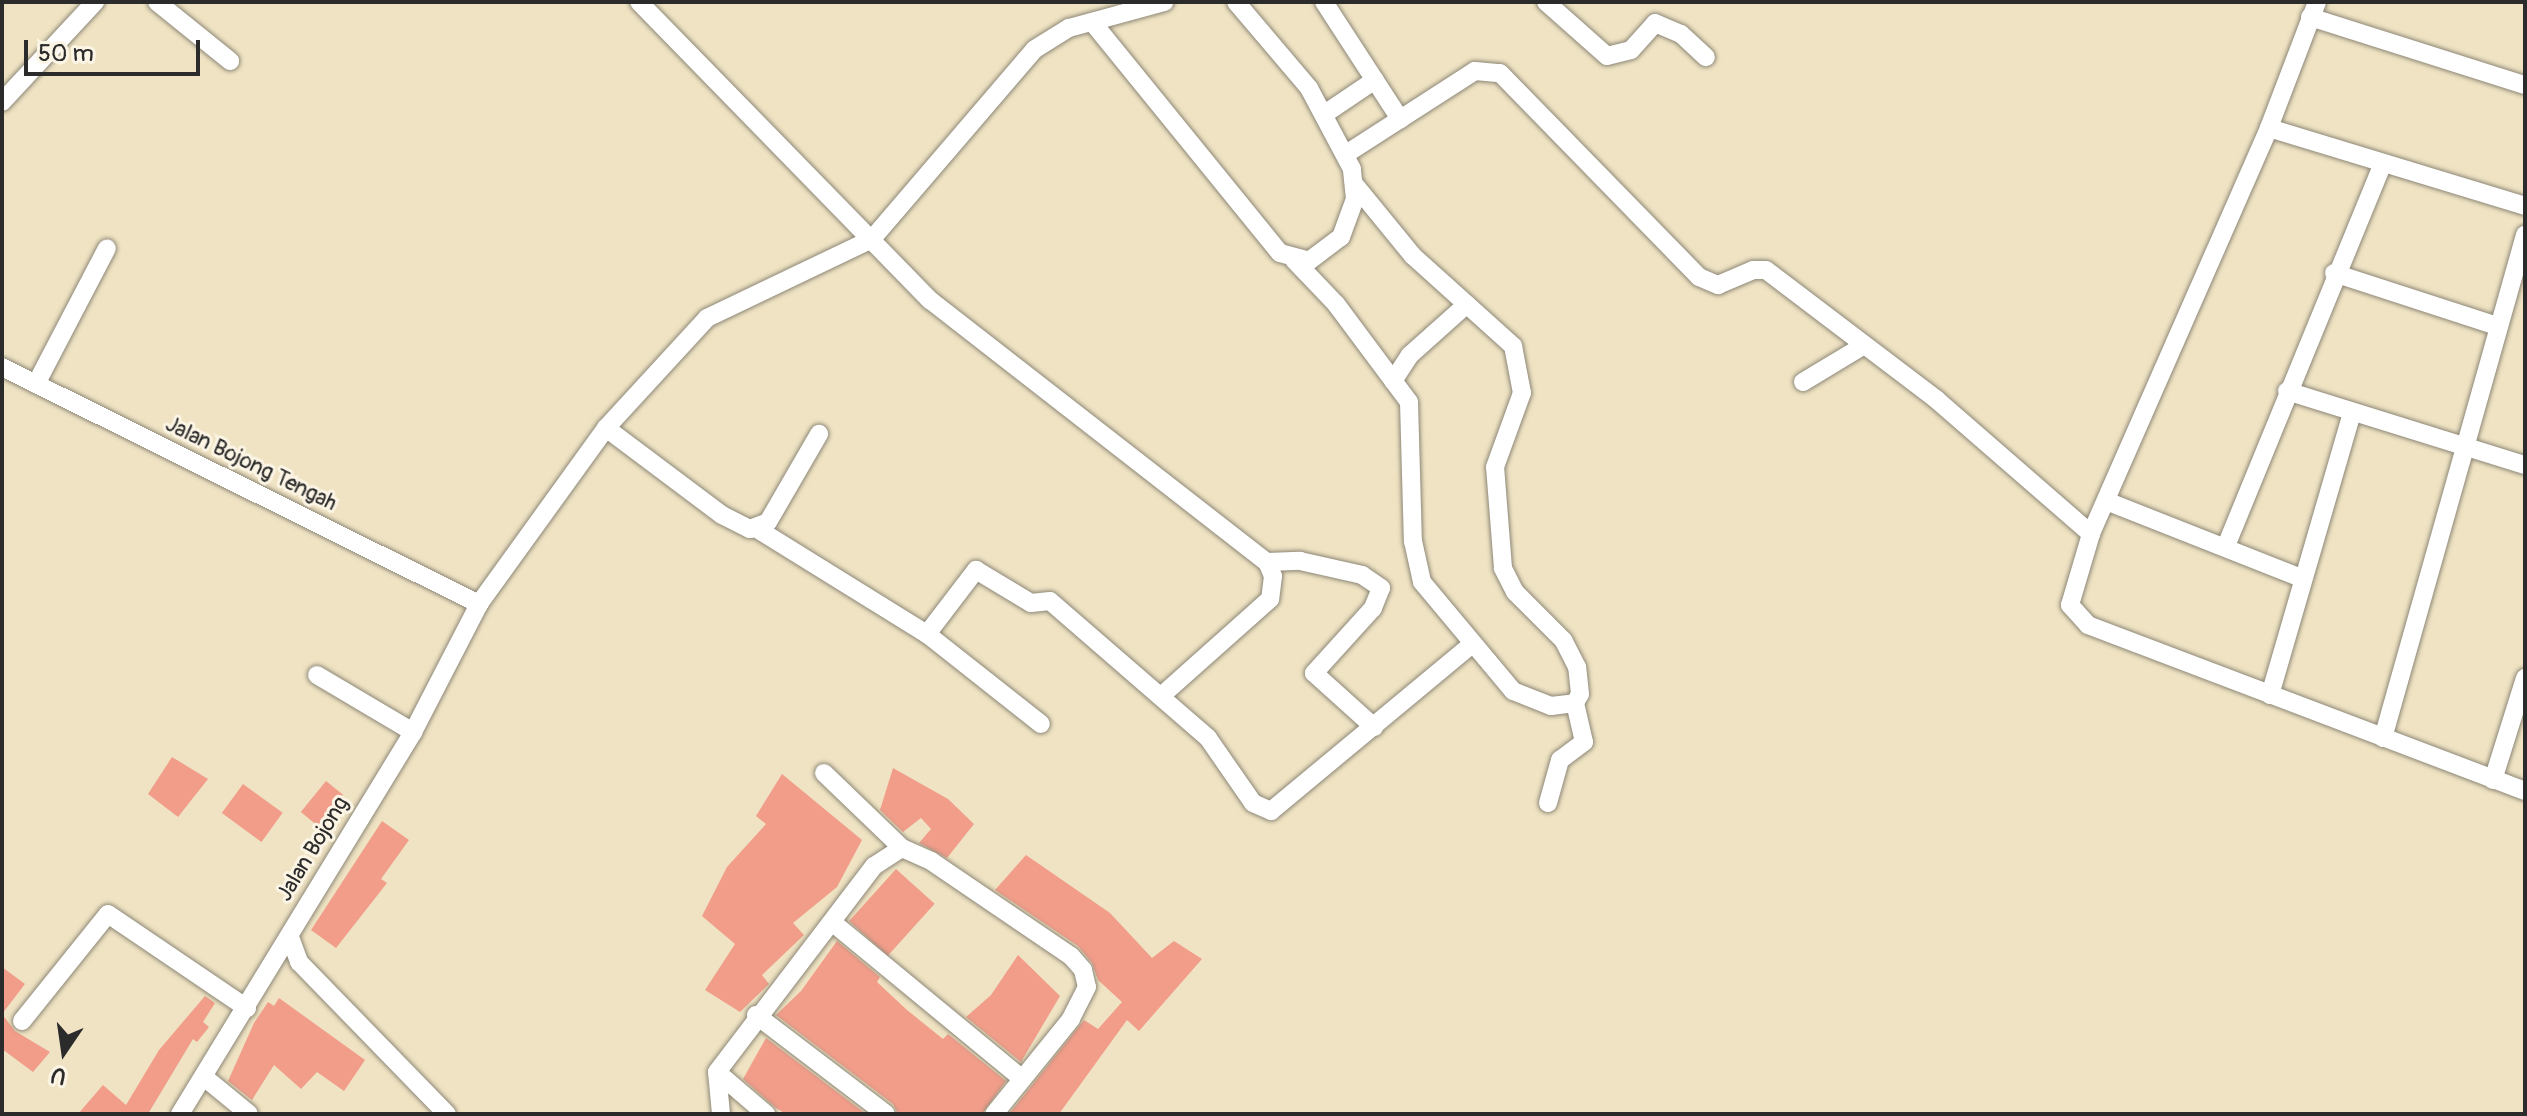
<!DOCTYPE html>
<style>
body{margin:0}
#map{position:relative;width:2527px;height:1116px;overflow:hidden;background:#efe3c3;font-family:Pangolin,sans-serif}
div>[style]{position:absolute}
.building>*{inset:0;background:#f19d8a;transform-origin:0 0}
.roads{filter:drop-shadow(0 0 2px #8d8777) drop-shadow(0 0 2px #8d8777)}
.street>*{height:18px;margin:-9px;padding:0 9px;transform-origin:9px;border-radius:9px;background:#fff}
span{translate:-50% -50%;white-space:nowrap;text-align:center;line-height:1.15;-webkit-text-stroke:6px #fcf5e5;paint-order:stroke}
.street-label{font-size:22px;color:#2b2b2b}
.frame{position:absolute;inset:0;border:4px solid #2b2b2b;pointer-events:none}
.north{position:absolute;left:24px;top:1012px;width:80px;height:80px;-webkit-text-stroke:6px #fcf5e5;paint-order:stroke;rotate:193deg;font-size:22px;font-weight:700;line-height:32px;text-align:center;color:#2b2b2b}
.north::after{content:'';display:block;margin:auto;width:28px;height:36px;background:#2b2b2b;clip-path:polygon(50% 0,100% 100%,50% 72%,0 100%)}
.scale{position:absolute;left:24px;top:40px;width:176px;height:36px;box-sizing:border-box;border:4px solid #2b2b2b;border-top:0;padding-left:10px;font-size:24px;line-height:28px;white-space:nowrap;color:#2b2b2b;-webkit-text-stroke:6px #fcf5e5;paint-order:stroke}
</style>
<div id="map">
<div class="building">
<i style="clip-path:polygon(172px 757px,208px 779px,178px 817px,148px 794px)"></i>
<i style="clip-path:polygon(893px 768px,948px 799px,974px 824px,947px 858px,919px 843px,931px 829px,921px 818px,903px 832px,880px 810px)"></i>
<i style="clip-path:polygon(782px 774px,862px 840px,837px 887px,793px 923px,804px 935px,762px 975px,769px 984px,740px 1012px,705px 990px,735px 944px,702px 916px,727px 867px,766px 824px,756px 816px)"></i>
<i style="left:326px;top:781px;width:22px;height:40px;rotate:39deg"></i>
<i style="left:243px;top:784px;width:49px;height:36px;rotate:36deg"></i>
<i style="clip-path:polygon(382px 821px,409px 840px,381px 879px,387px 883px,336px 948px,311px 930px)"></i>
<i style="clip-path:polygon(1026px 855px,1110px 913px,1152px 958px,1174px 941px,1202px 959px,1139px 1031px,1127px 1020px,1059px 1114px,1009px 1114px,1084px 1020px,1098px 1029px,1122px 1002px,1098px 980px,1092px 963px,1078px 946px,995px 890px)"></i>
<i style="left:896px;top:869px;width:52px;height:70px;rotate:42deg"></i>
<i style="clip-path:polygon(837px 941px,880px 977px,877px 982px,907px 1010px,943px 1039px,948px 1034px,1006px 1081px,982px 1114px,898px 1114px,893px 1104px,776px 1015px,801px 991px)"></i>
<i style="clip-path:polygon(1018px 955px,1060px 996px,1021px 1062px,966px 1017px,991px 995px)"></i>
<i style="clip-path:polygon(2px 967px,25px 984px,2px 1014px,15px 1031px,50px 1052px,33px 1072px,2px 1049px)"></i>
<i style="clip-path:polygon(205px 996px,215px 1003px,203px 1022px,209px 1027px,197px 1042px,193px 1039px,148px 1114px,78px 1114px,103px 1085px,126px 1105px,159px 1050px)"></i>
<i style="clip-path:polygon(279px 998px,365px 1060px,344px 1091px,317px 1072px,301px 1089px,274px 1065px,252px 1100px,228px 1081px,254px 1023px,268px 1002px,274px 1006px)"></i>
<i style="clip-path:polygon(766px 1038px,866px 1114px,786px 1114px,776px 1108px,743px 1079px)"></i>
</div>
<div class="roads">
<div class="street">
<i style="left:157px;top:2px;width:94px;rotate:38.9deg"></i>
<i style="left:639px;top:2px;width:417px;rotate:45.7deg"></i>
<i style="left:930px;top:300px;width:427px;rotate:37.9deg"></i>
<i style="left:1267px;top:562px;width:15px;rotate:67deg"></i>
<i style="left:1273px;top:576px;width:23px;rotate:97deg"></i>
<i style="left:1270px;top:599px;width:146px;rotate:138.3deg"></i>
<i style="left:1324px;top:2px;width:140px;rotate:57deg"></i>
<i style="left:1546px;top:2px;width:81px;rotate:41.5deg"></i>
<i style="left:1607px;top:56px;width:25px;rotate:-14deg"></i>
<i style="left:1631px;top:50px;width:36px;rotate:-48deg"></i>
<i style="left:1655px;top:23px;width:28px;rotate:23deg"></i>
<i style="left:1681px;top:34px;width:34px;rotate:43deg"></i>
<i style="left:2317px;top:2px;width:135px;rotate:110.9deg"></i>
<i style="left:2269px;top:128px;width:443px;rotate:113.7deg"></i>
<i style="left:2091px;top:534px;width:74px;rotate:106.5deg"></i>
<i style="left:2070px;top:605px;width:27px;rotate:48deg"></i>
<i style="left:2088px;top:625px;width:467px;rotate:20.8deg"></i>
<i style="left:2310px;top:17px;width:225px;rotate:17.6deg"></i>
<i style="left:1093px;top:23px;width:296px;rotate:50.9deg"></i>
<i style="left:1280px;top:253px;width:30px;rotate:15deg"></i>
<i style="left:1309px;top:261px;width:40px;rotate:-37deg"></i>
<i style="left:1341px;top:237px;width:40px;rotate:-69.8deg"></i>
<i style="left:1355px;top:199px;width:30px;rotate:-96deg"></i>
<i style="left:1352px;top:169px;width:92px;rotate:-118deg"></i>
<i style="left:1309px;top:88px;width:113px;rotate:-130.3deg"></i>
<i style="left:2px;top:102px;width:137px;rotate:-47.1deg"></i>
<i style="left:1326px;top:113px;width:59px;rotate:-34deg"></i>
<i style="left:2269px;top:128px;width:268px;rotate:16.9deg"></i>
<i style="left:1346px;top:154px;width:153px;rotate:-32.8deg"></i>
<i style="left:1475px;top:71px;width:25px;rotate:5deg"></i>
<i style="left:1500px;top:73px;width:285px;rotate:45.7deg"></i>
<i style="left:1699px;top:277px;width:21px;rotate:23deg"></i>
<i style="left:1718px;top:285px;width:38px;rotate:-23deg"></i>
<i style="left:1753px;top:270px;width:13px"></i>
<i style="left:1766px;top:270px;width:215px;rotate:37.2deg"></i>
<i style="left:1937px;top:400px;width:204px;rotate:41deg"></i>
<i style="left:1294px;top:260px;width:61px;rotate:46.3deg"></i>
<i style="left:1336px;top:304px;width:122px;rotate:53.3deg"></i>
<i style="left:1409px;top:402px;width:139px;rotate:88.4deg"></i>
<i style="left:1413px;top:541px;width:42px;rotate:77.6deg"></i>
<i style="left:1422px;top:582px;width:142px;rotate:50.1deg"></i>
<i style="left:1513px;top:691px;width:41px;rotate:21.5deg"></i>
<i style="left:1551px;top:706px;width:24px;rotate:-7deg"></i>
<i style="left:1575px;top:703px;width:10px;rotate:-61deg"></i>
<i style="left:1580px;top:694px;width:27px;rotate:-96deg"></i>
<i style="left:1577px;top:667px;width:30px;rotate:-117deg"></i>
<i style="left:1563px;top:640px;width:68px;rotate:-135deg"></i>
<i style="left:1515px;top:592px;width:27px;rotate:-117deg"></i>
<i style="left:1503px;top:568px;width:101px;rotate:-94.5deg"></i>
<i style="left:1495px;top:467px;width:79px;rotate:-70deg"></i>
<i style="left:1522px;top:393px;width:48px;rotate:-100.8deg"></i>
<i style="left:1513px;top:346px;width:135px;rotate:-138deg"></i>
<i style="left:1413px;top:256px;width:93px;rotate:-129.3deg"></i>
<i style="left:2334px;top:273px;width:171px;rotate:18deg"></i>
<i style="left:2px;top:367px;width:533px;rotate:26.42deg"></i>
<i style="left:1393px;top:381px;width:31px;rotate:-57deg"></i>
<i style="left:1410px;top:355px;width:76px;rotate:-41.8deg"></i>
<i style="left:1803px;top:382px;width:68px;rotate:-31.1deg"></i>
<i style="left:36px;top:384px;width:153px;rotate:-62.4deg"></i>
<i style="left:2287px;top:391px;width:249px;rotate:17.3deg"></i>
<i style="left:606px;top:428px;width:145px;rotate:36.9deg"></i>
<i style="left:722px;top:515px;width:31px;rotate:27deg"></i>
<i style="left:750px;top:529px;width:19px;rotate:-21deg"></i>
<i style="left:768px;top:522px;width:102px;rotate:-59.9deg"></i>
<i style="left:2106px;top:501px;width:210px;rotate:21.5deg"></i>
<i style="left:759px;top:530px;width:198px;rotate:31.8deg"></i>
<i style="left:927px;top:634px;width:145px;rotate:38.3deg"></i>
<i style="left:2226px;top:546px;width:413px;rotate:-67.7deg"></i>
<i style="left:1267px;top:562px;width:33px;rotate:-2deg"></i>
<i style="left:1300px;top:561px;width:64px;rotate:12.7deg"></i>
<i style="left:1362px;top:575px;width:23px;rotate:34deg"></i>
<i style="left:1381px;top:588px;width:22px;rotate:112deg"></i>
<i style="left:1373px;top:608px;width:88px;rotate:132.2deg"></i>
<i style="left:1314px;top:673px;width:81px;rotate:42deg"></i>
<i style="left:927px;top:634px;width:81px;rotate:-52.6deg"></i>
<i style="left:976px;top:570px;width:64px;rotate:31deg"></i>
<i style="left:1031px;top:603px;width:19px;rotate:-6deg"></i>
<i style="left:1050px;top:601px;width:209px;rotate:40.9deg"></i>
<i style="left:1208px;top:738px;width:79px;rotate:55.3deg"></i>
<i style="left:1253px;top:803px;width:20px;rotate:24deg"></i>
<i style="left:1271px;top:811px;width:259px;rotate:-39.7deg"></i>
<i style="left:317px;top:675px;width:112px;rotate:30.7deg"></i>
<i style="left:2270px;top:695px;width:294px;rotate:-73.8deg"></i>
<i style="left:2383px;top:738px;width:523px;rotate:-74.24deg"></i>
<i style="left:824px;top:773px;width:108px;rotate:43.9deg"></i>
<i style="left:2493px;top:780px;width:107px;rotate:-72.6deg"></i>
<i style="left:1548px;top:803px;width:45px;rotate:-74.4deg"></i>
<i style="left:1560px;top:760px;width:30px;rotate:-37deg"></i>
<i style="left:1584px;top:742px;width:40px;rotate:-103deg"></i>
<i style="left:832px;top:922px;width:245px;rotate:39.5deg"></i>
<i style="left:290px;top:937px;width:27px;rotate:70deg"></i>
<i style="left:299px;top:962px;width:212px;rotate:45.8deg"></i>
<i style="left:756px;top:1015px;width:163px;rotate:37.3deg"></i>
<i style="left:22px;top:1021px;width:137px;rotate:-51.2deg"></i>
<i style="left:108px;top:914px;width:168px;rotate:34.1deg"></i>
<i style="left:717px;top:1072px;width:65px;rotate:40.6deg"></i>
<i style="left:204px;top:1077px;width:58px;rotate:39.4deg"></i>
<i style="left:180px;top:1114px;width:447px;rotate:-58.6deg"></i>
<i style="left:413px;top:732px;width:144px;rotate:-62.7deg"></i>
<i style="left:479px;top:604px;width:217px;rotate:-54.2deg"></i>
<i style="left:606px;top:428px;width:149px;rotate:-47.4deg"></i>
<i style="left:707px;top:318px;width:183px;rotate:-25.6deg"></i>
<i style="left:872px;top:239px;width:250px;rotate:-49.4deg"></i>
<i style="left:1035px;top:49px;width:40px;rotate:-32deg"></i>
<i style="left:1069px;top:28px;width:99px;rotate:-15.2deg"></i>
<i style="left:721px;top:1114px;width:42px;rotate:-95.4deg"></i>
<i style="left:717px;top:1072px;width:259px;rotate:-52.7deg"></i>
<i style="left:874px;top:866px;width:33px;rotate:-33deg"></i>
<i style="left:902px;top:848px;width:32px;rotate:24deg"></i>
<i style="left:931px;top:861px;width:169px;rotate:34.2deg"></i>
<i style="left:1071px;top:956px;width:18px;rotate:49deg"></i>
<i style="left:1083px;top:970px;width:17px;rotate:77deg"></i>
<i style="left:1087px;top:987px;width:36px;rotate:117deg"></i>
<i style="left:1071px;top:1019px;width:122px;rotate:129deg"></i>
</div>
</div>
<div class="street-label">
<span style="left:251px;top:464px;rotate:26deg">Jalan Bojong Tengah</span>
<span style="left:313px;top:849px;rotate:-59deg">Jalan Bojong</span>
</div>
<div class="frame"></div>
<div class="north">U</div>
<div class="scale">50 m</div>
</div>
